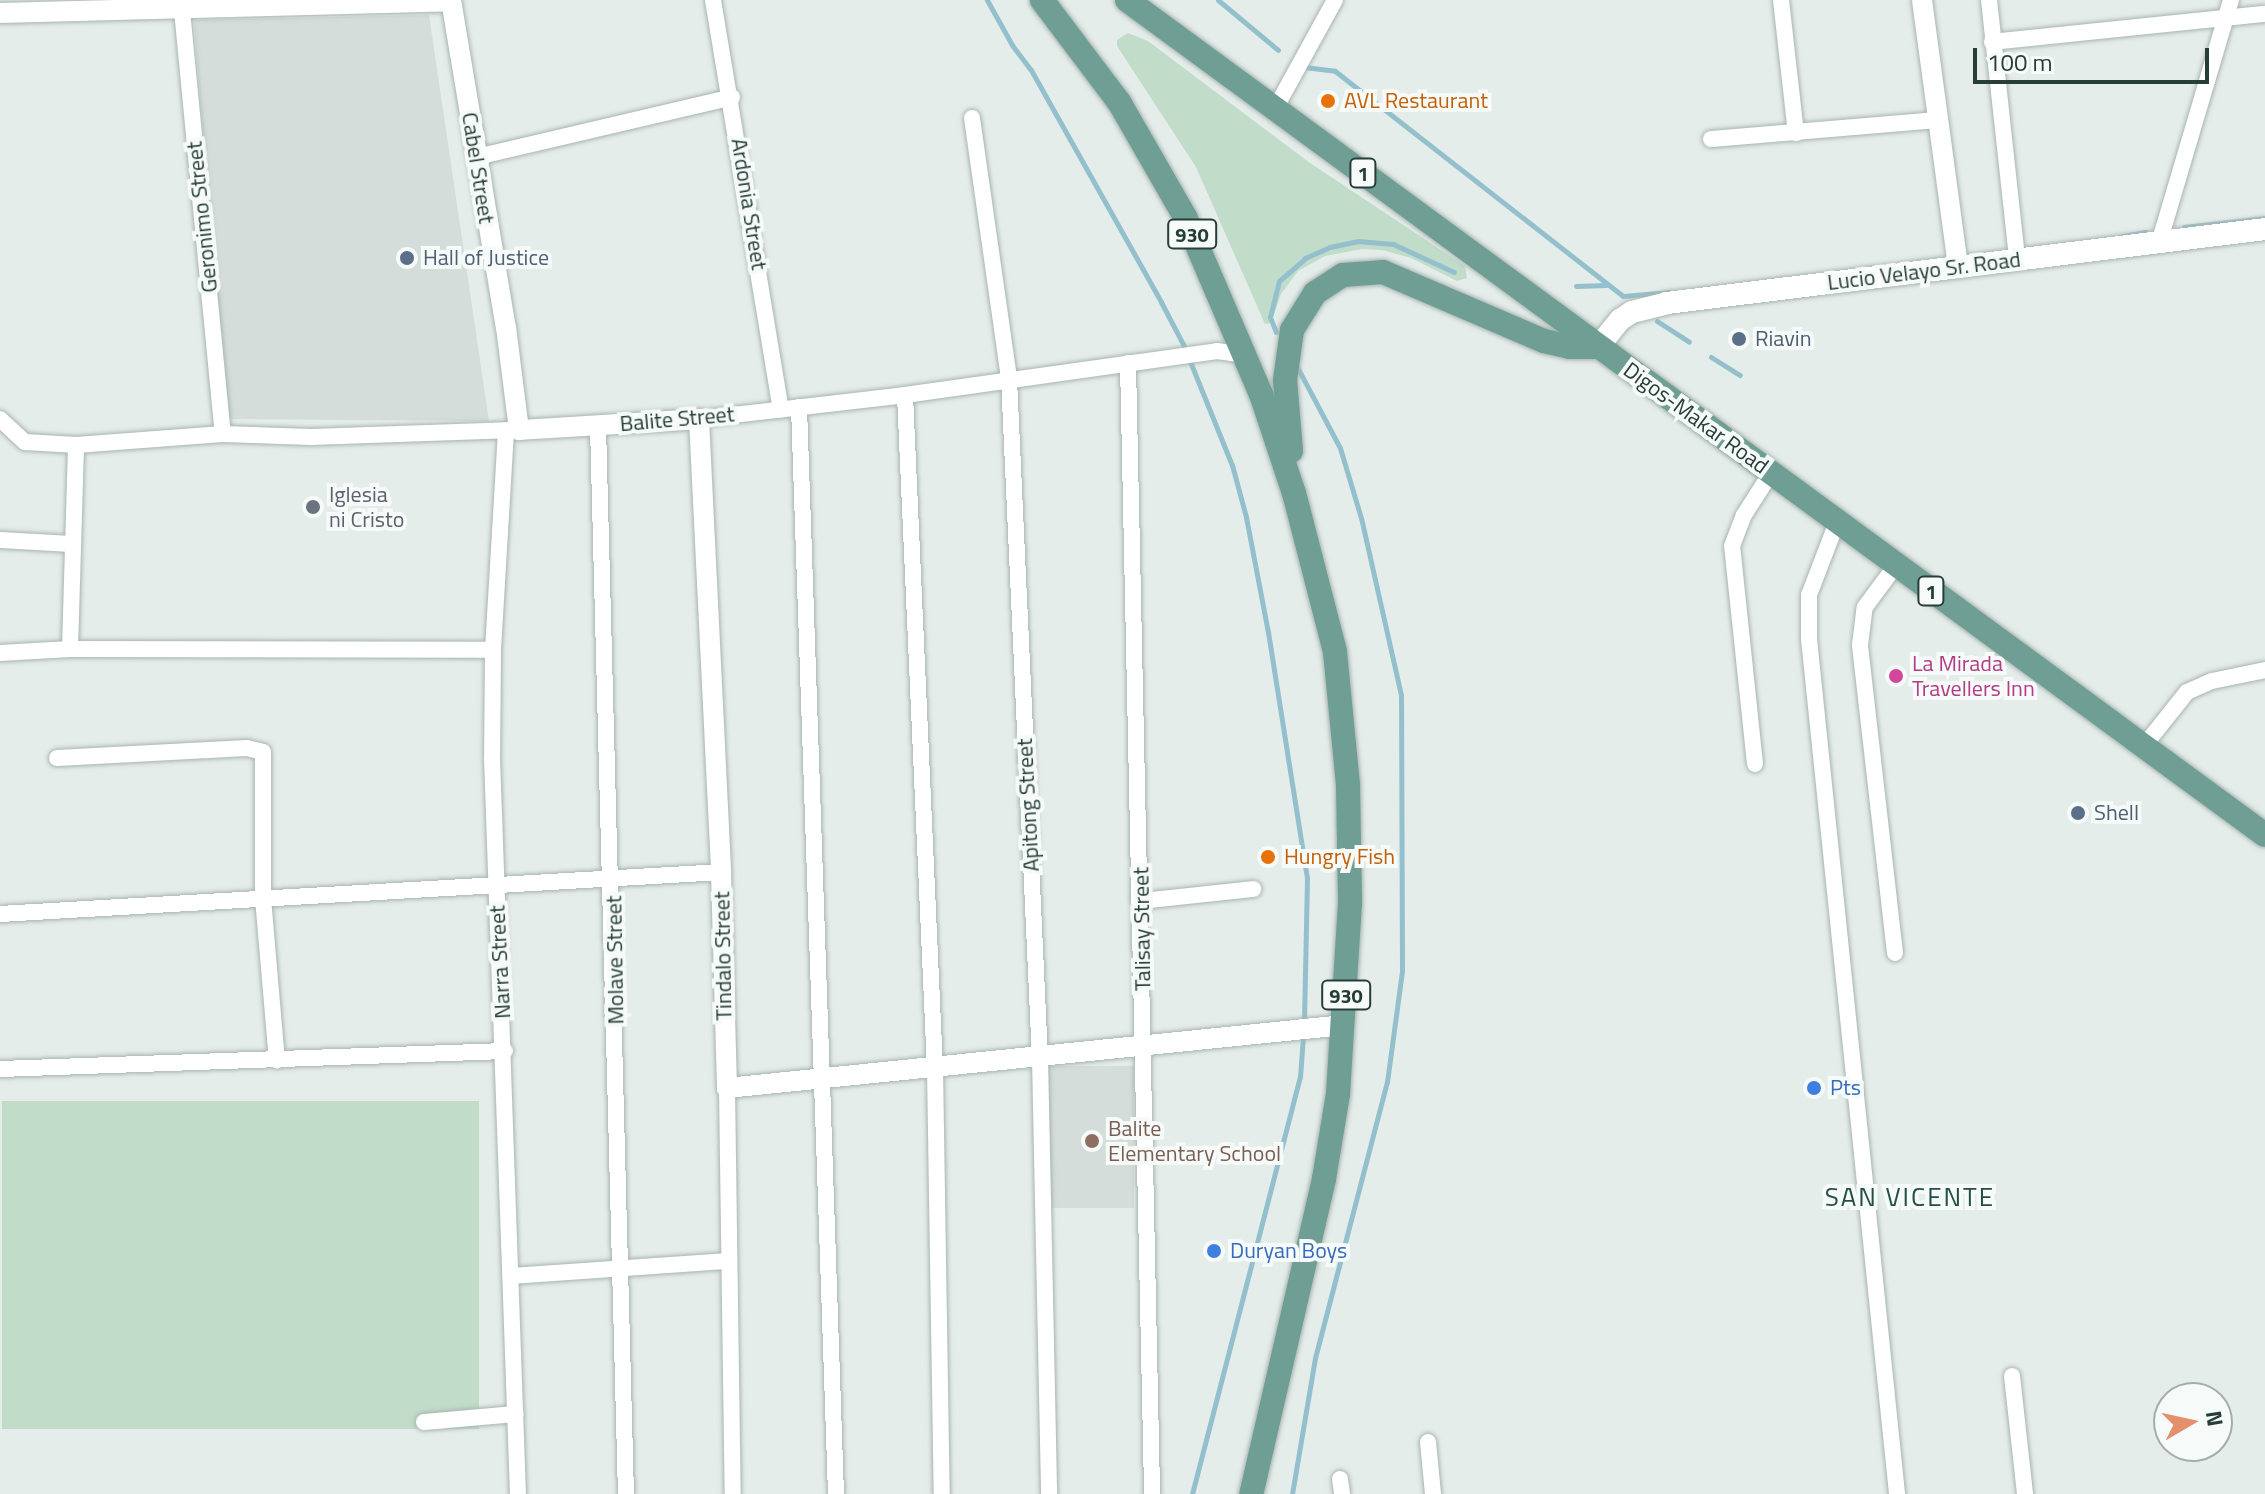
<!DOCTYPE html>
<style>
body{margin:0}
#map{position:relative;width:2265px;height:1494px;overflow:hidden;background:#e5edea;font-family:"Titillium Web",sans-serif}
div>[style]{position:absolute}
.built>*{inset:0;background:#d4ddd9;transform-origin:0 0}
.green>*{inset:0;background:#c1dcc9;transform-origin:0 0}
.stream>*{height:5px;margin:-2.5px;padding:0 2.5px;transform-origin:2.5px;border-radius:2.5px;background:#93c0cc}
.roads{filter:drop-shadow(0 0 2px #a8b5b1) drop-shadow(0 0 2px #a8b5b1)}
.minor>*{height:16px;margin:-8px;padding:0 8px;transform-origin:8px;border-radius:8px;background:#fff}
.tertiary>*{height:20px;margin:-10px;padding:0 10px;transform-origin:10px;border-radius:10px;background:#fff}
.secondary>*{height:22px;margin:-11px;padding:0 11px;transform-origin:11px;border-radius:11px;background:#fff}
.primary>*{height:24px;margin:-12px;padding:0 12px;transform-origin:12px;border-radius:12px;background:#6e9e94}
.dots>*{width:22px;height:22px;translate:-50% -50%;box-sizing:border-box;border:4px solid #f6faf8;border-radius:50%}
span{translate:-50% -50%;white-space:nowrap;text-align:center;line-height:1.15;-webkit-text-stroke:8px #f6faf8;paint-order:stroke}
.shield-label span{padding:2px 6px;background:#f6faf8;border:2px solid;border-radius:6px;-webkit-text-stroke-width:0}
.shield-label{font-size:20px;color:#263d38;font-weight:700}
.food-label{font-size:22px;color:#c56008}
.left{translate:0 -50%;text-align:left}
.street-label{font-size:22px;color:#263d38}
.service-label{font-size:22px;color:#4e5e75}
.worship-label{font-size:22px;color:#5b616d}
.hotel-label{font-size:22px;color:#b23c85}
.shop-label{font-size:22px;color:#366cbe}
.education-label{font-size:22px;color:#785e54}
.quarter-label{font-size:26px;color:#244e46;letter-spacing:2px}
.north{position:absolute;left:2153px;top:1382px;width:80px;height:80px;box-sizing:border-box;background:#f6faf8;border:2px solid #a3aeab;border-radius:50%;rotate:81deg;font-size:22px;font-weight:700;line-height:32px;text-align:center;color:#263d38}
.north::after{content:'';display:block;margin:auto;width:28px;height:36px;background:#e4906c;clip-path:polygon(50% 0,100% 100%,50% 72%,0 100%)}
.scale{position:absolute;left:1973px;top:48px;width:236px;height:36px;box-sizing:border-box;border:4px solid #263d38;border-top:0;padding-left:10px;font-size:24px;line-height:28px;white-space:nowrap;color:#263d38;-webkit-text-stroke:6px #f6faf8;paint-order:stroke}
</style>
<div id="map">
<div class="built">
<i style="clip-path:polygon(429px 15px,489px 421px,227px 419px,194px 20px)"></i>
<i style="left:1134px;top:1066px;width:142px;height:88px;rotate:90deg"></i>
</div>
<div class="green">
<i style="clip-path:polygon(1128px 33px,1148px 41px,1310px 163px,1465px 266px,1467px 278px,1457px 281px,1411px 258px,1382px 250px,1362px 249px,1325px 256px,1298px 271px,1281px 294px,1271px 323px,1265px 324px,1196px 167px,1117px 46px,1117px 40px)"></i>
<i style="left:2px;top:1101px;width:477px;height:328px"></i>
</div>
<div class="stream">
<i style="left:987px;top:0;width:51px;rotate:60.9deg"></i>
<i style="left:1012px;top:45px;width:31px;rotate:53deg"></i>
<i style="left:1031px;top:70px;width:266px;rotate:60.7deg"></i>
<i style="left:1161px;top:302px;width:47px;rotate:62.4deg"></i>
<i style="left:1183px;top:344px;width:131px;rotate:68deg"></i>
<i style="left:1232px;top:465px;width:54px;rotate:74.9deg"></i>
<i style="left:1246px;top:517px;width:117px;rotate:79.2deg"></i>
<i style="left:1268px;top:632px;width:249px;rotate:81deg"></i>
<i style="left:1307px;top:878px;width:148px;rotate:91.2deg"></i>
<i style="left:1218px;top:0;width:78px;rotate:39.8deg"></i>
<i style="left:1304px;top:67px;width:31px;rotate:7deg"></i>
<i style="left:1335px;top:71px;width:365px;rotate:38deg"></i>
<i style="left:1623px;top:296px;width:47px;rotate:-4.9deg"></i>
<i style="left:2184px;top:227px;width:81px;rotate:-6.3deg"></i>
<i style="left:2123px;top:236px;width:23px;rotate:-10deg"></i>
<i style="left:1576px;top:286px;width:30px;rotate:-2deg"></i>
<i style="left:1657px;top:321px;width:38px;rotate:33deg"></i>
<i style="left:1276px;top:332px;width:16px;rotate:-112deg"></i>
<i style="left:1270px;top:317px;width:37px;rotate:-76deg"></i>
<i style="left:1279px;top:281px;width:35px;rotate:-41deg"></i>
<i style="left:1305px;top:258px;width:27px;rotate:-24deg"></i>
<i style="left:1330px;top:247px;width:29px;rotate:-12deg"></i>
<i style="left:1358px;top:241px;width:35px;rotate:5deg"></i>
<i style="left:1393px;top:244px;width:67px;rotate:24.7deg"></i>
<i style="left:1711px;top:357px;width:34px;rotate:32deg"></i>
<i style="left:1192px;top:1494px;width:431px;rotate:-75.5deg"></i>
<i style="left:1300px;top:1077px;width:41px;rotate:-85.8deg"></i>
<i style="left:1292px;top:1494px;width:138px;rotate:-80.4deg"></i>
<i style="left:1315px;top:1358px;width:285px;rotate:-75.4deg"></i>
<i style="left:1387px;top:1082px;width:112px;rotate:-82.3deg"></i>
<i style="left:1402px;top:971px;width:276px;rotate:-90.2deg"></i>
<i style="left:1401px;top:695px;width:181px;rotate:-102.7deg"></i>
<i style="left:1361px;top:518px;width:73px;rotate:-106.7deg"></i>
<i style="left:1340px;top:448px;width:94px;rotate:-117.9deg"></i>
</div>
<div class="roads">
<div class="minor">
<i style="left:181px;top:0;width:436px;rotate:84.5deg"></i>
<i style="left:713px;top:0;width:415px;rotate:80.6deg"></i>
<i style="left:1781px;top:0;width:134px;rotate:83.6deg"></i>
<i style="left:1989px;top:0;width:261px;rotate:83.8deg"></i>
<i style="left:1992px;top:42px;width:274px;rotate:-5.9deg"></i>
<i style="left:1275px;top:109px;width:124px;rotate:-61.2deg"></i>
<i style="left:972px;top:118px;width:264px;rotate:81.9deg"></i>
<i style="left:1009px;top:379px;width:680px;rotate:87.39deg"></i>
<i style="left:1040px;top:1058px;width:436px;rotate:88.8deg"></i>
<i style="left:1711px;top:139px;width:228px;rotate:-4.8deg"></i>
<i style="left:477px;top:157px;width:262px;rotate:-13.2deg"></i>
<i style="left:2159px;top:243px;width:253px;rotate:-73.5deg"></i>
<i style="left:1128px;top:363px;width:1131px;rotate:88.78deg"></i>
<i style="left:905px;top:395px;width:674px;rotate:87.45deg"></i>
<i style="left:935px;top:1068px;width:426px;rotate:89.1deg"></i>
<i style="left:799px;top:407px;width:1088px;rotate:88.05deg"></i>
<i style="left:0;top:419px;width:34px;rotate:43deg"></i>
<i style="left:25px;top:442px;width:51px;rotate:3.4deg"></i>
<i style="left:76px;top:445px;width:147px;rotate:-4.3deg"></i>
<i style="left:223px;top:434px;width:88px;rotate:2deg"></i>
<i style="left:311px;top:437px;width:205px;rotate:-2deg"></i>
<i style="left:699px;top:419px;width:207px;rotate:-6.6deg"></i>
<i style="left:905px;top:395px;width:315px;rotate:-8deg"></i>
<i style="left:1217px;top:351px;width:28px;rotate:8deg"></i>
<i style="left:598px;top:426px;width:1068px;rotate:88.5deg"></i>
<i style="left:506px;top:431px;width:219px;rotate:93.4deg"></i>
<i style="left:493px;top:650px;width:108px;rotate:90.5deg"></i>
<i style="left:492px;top:758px;width:736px;rotate:87.98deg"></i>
<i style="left:1837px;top:522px;width:78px;rotate:111deg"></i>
<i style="left:1809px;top:595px;width:44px;rotate:90deg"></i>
<i style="left:1809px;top:639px;width:860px;rotate:84.12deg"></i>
<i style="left:0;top:540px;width:72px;rotate:3.2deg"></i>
<i style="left:70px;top:649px;width:204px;rotate:-88.3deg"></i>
<i style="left:0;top:653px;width:70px;rotate:-3.3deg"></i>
<i style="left:70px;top:649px;width:423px;rotate:0.1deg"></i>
<i style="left:2144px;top:746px;width:69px;rotate:-51.5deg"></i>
<i style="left:2187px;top:692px;width:27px;rotate:-24deg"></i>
<i style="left:2212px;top:681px;width:54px;rotate:-11.7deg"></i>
<i style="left:57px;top:758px;width:190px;rotate:-3deg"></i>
<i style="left:247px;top:748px;width:16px;rotate:14deg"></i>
<i style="left:263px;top:752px;width:146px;rotate:90deg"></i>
<i style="left:263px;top:898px;width:163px;rotate:85.1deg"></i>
<i style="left:1755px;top:764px;width:219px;rotate:-96deg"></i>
<i style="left:1732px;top:546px;width:33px;rotate:-69deg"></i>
<i style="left:1744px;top:515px;width:50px;rotate:-57.3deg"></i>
<i style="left:1141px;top:901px;width:113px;rotate:-6.1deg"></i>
<i style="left:0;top:914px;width:722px;rotate:-3.33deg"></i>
<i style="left:1895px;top:953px;width:310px;rotate:-96.5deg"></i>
<i style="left:1860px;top:645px;width:38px;rotate:-83deg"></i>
<i style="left:1865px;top:607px;width:52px;rotate:-53.6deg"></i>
<i style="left:0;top:1069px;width:505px;rotate:-2.04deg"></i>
<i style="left:727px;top:1088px;width:406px;rotate:89.2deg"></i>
<i style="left:512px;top:1276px;width:216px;rotate:-4deg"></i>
<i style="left:2012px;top:1376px;width:119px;rotate:83.7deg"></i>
<i style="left:424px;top:1422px;width:92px;rotate:-5deg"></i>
<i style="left:1428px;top:1442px;width:52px;rotate:84.5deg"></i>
<i style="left:1340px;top:1479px;width:15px;rotate:82deg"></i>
</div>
<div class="tertiary">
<i style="left:451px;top:0;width:332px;rotate:80.5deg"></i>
<i style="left:506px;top:327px;width:104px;rotate:82.8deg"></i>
<i style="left:519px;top:430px;width:180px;rotate:-3.5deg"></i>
<i style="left:699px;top:419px;width:454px;rotate:87.2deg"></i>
<i style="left:721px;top:872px;width:216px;rotate:88.4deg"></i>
<i style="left:727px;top:1088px;width:620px;rotate:-5.83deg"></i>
<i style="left:1922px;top:0;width:268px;rotate:82.3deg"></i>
<i style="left:0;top:13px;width:451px;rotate:-1.5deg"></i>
</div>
<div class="secondary">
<i style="left:1598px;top:347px;width:35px;rotate:-51deg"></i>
<i style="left:1620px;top:320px;width:14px;rotate:-34deg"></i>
<i style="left:1632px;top:312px;width:36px;rotate:-14deg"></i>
<i style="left:1667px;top:303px;width:603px;rotate:-7.05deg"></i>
</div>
<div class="primary">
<i style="left:1042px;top:0;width:128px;rotate:53deg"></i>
<i style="left:1119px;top:102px;width:133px;rotate:60.1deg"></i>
<i style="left:1185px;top:217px;width:193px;rotate:66.8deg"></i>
<i style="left:1261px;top:394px;width:104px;rotate:71.6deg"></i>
<i style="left:1294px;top:493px;width:164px;rotate:75.5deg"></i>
<i style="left:1335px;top:652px;width:134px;rotate:84.4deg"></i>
<i style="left:1348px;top:785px;width:118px;rotate:89deg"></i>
<i style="left:1350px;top:903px;width:191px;rotate:93.6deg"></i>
<i style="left:1338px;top:1094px;width:86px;rotate:99.4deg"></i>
<i style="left:1324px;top:1179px;width:323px;rotate:103deg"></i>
<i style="left:1127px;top:0;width:1411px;rotate:36.27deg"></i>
<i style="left:1291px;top:451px;width:71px;rotate:-94.8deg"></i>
<i style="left:1285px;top:380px;width:50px;rotate:-82deg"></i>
<i style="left:1292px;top:330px;width:44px;rotate:-58.1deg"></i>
<i style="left:1315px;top:293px;width:33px;rotate:-33deg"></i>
<i style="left:1343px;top:275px;width:40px;rotate:-4.3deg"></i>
<i style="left:1383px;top:272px;width:175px;rotate:23.2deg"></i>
<i style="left:1544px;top:341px;width:27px;rotate:13deg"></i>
<i style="left:1570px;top:347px;width:28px"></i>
</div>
</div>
<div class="dots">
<i style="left:1328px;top:101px;background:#e8710a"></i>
<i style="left:407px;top:258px;background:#5c6f8a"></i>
<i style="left:1739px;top:339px;background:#5c6f8a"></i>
<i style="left:313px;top:507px;background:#6b7280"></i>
<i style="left:1896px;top:676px;background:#d1479c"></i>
<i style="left:2078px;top:813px;background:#5c6f8a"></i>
<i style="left:1268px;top:857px;background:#e8710a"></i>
<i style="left:1814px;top:1088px;background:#3f7fe0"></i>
<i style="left:1092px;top:1141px;background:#8d6e63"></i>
<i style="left:1214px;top:1251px;background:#3f7fe0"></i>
</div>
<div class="shield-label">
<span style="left:1363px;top:173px">1</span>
<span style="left:1192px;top:234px">930</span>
<span style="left:1931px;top:591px">1</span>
<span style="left:1346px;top:995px">930</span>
</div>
<div class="food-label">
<span class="left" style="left:1344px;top:101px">AVL Restaurant</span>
<span class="left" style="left:1284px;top:857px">Hungry Fish</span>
</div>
<div class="street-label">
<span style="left:478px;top:168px;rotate:81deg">Cabel Street</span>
<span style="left:749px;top:204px;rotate:81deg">Ardonia Street</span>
<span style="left:202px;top:217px;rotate:-96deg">Geronimo Street</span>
<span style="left:1924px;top:271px;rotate:-7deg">Lucio Velayo Sr. Road</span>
<span style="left:1696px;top:418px;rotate:36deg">Digos-Makar Road</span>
<span style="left:677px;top:419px;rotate:-5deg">Balite Street</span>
<span style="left:1028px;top:805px;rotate:-93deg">Apitong Street</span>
<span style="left:1142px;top:929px;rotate:-91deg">Talisay Street</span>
<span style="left:723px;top:956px;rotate:-91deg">Tindalo Street</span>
<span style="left:615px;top:960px;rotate:-91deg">Molave Street</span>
<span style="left:500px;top:962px;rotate:-93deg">Narra Street</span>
</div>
<div class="service-label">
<span class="left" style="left:423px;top:258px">Hall of Justice</span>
<span class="left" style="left:1755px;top:339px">Riavin</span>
<span class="left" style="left:2094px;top:813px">Shell</span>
</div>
<div class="worship-label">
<span class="left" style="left:329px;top:507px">Iglesia<br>ni Cristo</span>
</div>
<div class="hotel-label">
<span class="left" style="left:1912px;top:676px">La Mirada<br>Travellers Inn</span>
</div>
<div class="shop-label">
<span class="left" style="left:1830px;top:1088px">Pts</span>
<span class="left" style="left:1230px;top:1251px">Duryan Boys</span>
</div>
<div class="education-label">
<span class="left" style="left:1108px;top:1141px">Balite<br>Elementary School</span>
</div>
<div class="quarter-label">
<span style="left:1910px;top:1197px">SAN VICENTE</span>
</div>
<div class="north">N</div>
<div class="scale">100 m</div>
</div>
